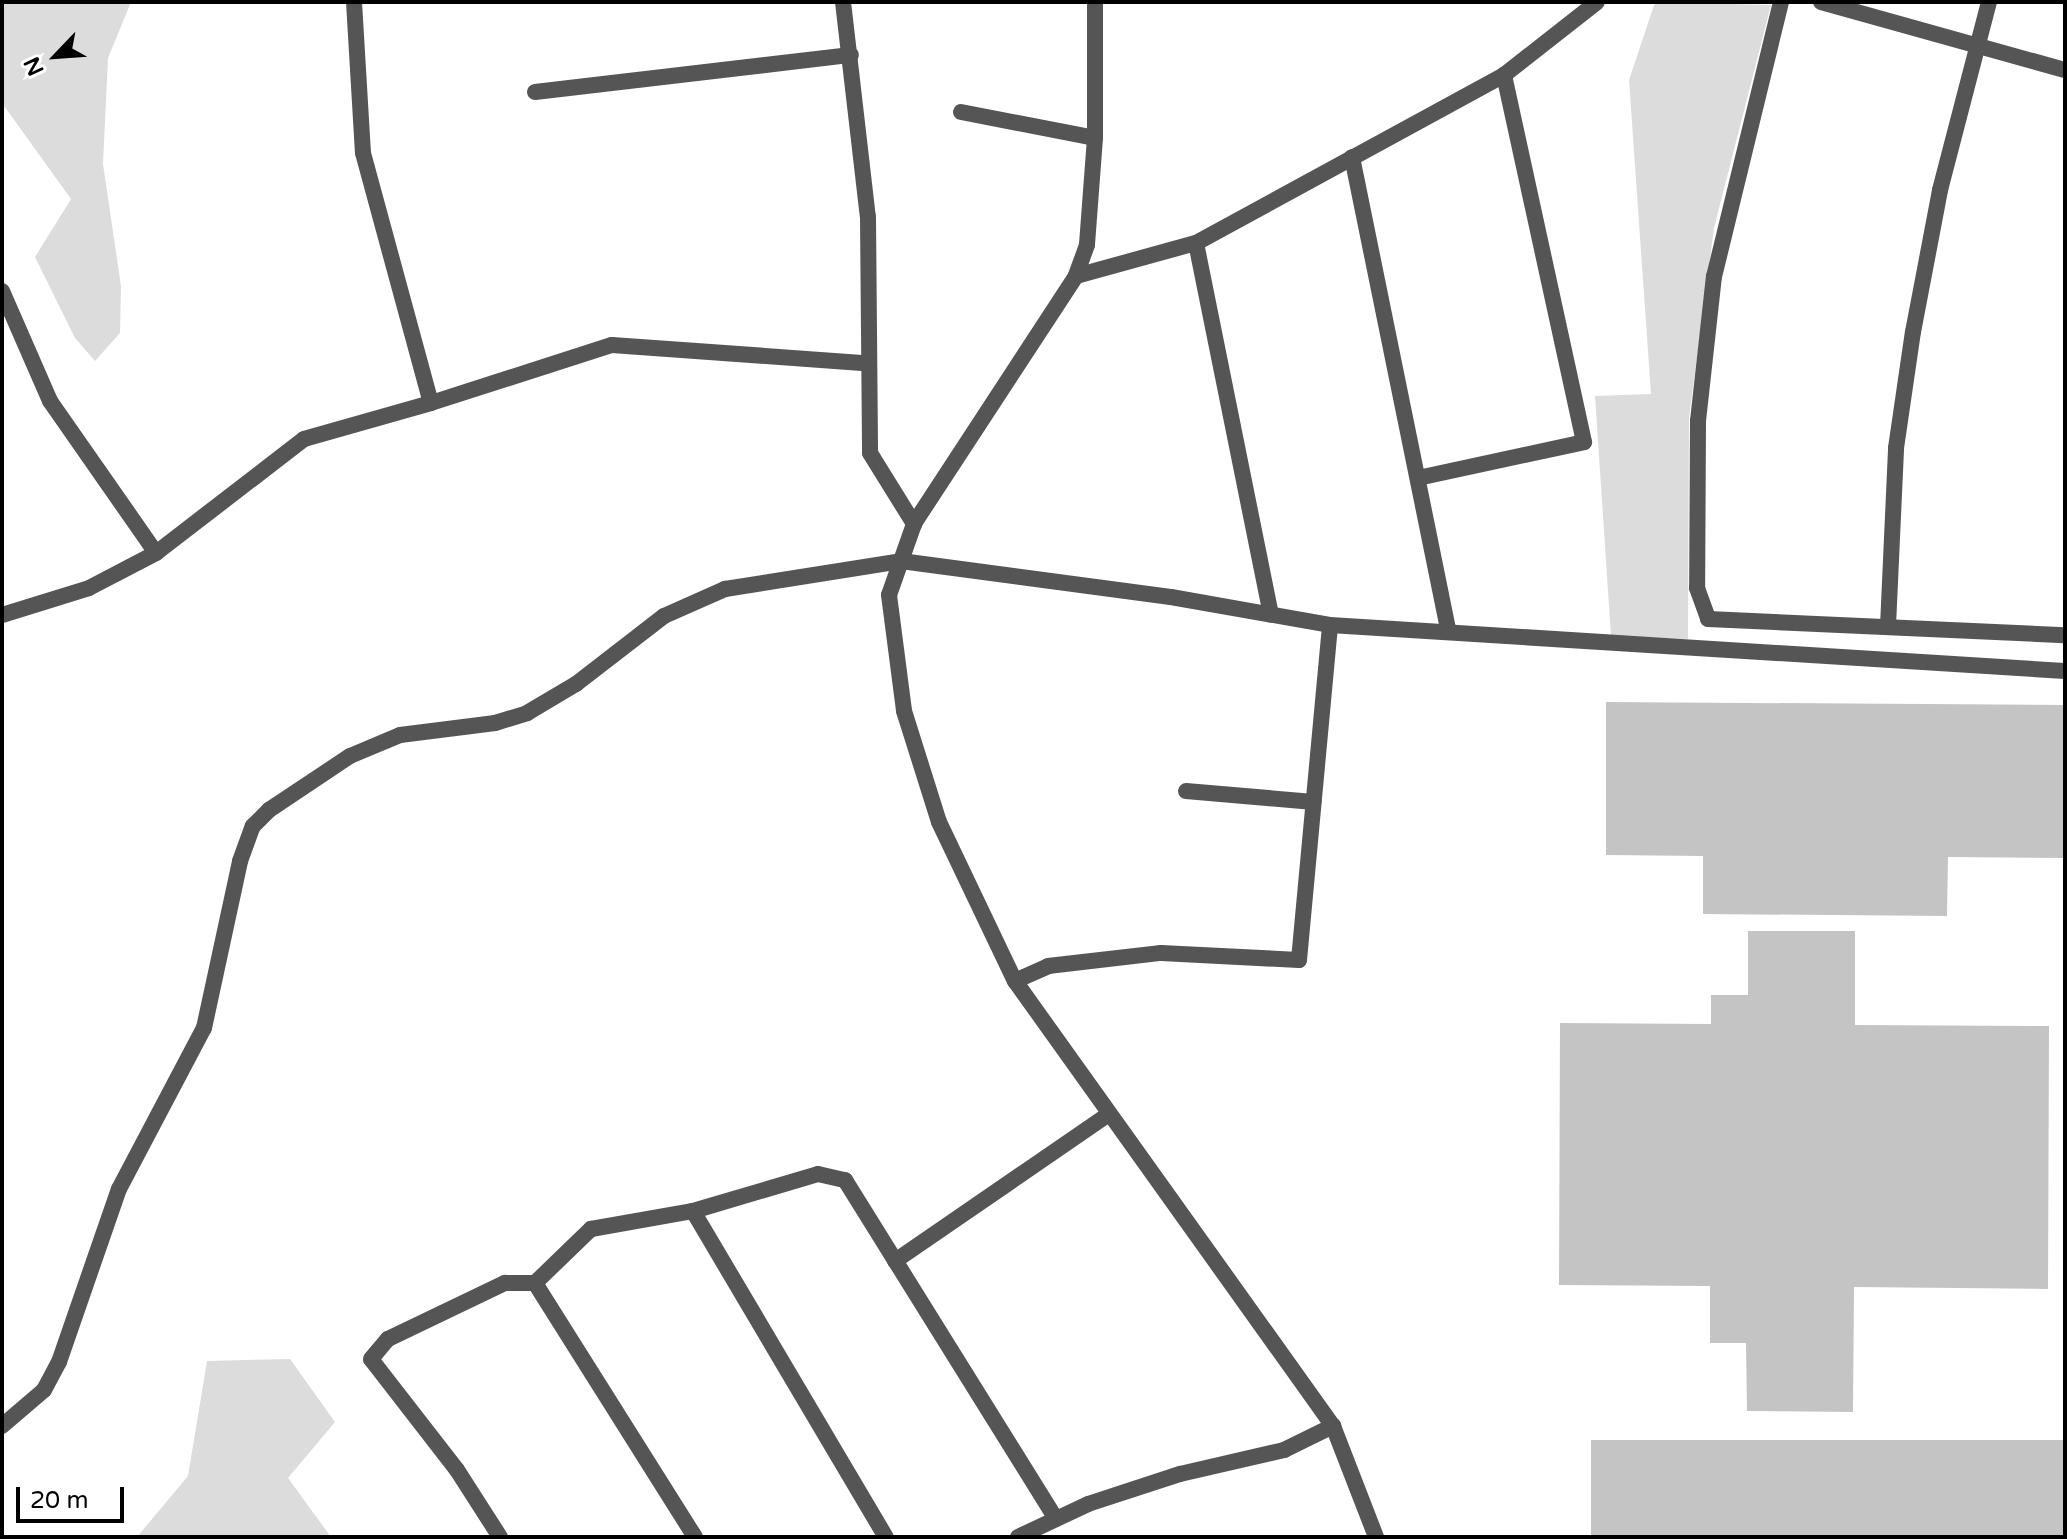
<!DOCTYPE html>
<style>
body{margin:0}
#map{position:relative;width:2067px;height:1539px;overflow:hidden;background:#fff;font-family:"Varela Round",sans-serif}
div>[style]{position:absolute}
.green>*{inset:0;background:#dcdcdc}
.building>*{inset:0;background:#c4c4c4;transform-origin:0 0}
.service>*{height:16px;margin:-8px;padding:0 8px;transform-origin:8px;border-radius:8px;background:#555}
.minor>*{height:16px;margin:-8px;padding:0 8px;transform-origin:8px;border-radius:8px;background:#555}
.tertiary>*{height:16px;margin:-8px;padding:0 8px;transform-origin:8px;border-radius:8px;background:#555}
span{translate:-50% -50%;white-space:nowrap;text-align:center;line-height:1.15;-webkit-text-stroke:6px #fff;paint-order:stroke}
.frame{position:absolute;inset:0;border:4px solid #000;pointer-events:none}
.north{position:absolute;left:16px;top:16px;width:80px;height:80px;-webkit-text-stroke:6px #fff;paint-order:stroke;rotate:245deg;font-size:22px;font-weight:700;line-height:32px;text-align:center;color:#000}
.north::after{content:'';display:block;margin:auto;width:28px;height:36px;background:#000;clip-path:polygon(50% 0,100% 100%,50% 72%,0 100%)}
.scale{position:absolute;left:16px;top:1487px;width:108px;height:36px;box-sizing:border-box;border:4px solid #000;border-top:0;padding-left:10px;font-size:24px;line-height:28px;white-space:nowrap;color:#000;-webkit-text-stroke:6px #fff;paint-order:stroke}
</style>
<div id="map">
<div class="green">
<i style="clip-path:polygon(2px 2px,131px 2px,108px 58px,103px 164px,121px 286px,120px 333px,95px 361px,75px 338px,35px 257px,71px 199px,2px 103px)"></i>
<i style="clip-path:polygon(1655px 2px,1771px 5px,1714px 228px,1689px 418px,1688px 639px,1611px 636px,1595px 396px,1651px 394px,1629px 80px)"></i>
<i style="clip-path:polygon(290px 1359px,335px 1422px,288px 1478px,331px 1537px,137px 1537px,188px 1476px,207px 1361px)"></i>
</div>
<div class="building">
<i style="clip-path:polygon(1606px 702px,2065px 705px,2065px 858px,1948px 857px,1947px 916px,1703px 914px,1703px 856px,1606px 855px)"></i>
<i style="clip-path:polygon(1748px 931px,1855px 931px,1855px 1025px,2049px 1026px,2048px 1289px,1854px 1287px,1853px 1412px,1747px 1411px,1746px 1343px,1710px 1343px,1710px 1286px,1559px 1285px,1560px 1023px,1711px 1024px,1711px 995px,1748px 995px)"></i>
<i style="left:1591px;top:1440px;width:474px;height:97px"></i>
</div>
<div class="service">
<i style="left:2px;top:291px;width:120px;rotate:66.4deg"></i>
<i style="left:50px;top:401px;width:185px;rotate:55.1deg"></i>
<i style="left:2px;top:615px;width:91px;rotate:-17.2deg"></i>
<i style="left:89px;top:588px;width:76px;rotate:-27.6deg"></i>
<i style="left:156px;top:553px;width:187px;rotate:-37.6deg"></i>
<i style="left:304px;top:439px;width:132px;rotate:-15.8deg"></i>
<i style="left:1186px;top:791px;width:128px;rotate:4.9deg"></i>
<i style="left:2px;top:1426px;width:55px;rotate:-40.6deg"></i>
<i style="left:44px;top:1390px;width:32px;rotate:-62deg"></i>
<i style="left:59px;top:1362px;width:183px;rotate:-70.9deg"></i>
<i style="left:119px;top:1189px;width:182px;rotate:-62.2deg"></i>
<i style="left:204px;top:1028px;width:171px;rotate:-77.8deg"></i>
<i style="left:240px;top:861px;width:37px;rotate:-70deg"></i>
<i style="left:253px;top:826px;width:23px;rotate:-45deg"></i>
<i style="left:269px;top:810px;width:97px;rotate:-33.7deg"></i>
<i style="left:350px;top:756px;width:54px;rotate:-22.8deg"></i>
<i style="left:400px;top:735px;width:96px;rotate:-7.2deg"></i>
<i style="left:495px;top:723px;width:34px;rotate:-17deg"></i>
<i style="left:527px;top:713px;width:57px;rotate:-30.6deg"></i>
<i style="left:576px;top:684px;width:111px;rotate:-37.7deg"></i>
<i style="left:664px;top:616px;width:67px;rotate:-23.9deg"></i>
<i style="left:725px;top:589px;width:178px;rotate:-9deg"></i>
</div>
<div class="minor">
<i style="left:354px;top:2px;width:151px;rotate:86.6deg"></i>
<i style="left:363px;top:153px;width:259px;rotate:74.8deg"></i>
<i style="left:431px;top:403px;width:190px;rotate:-17.8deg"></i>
<i style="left:612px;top:345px;width:254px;rotate:4.1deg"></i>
<i style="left:843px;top:2px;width:216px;rotate:83.4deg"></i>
<i style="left:868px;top:217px;width:236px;rotate:89.5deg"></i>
<i style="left:870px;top:453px;width:84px;rotate:58.2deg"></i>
<i style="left:1781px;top:2px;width:282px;rotate:103.7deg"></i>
<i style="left:1714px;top:276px;width:146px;rotate:96.3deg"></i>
<i style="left:1698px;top:421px;width:167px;rotate:90.3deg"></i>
<i style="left:1697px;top:588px;width:33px;rotate:70deg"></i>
<i style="left:1708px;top:619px;width:357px;rotate:2.6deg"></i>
<i style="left:1821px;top:2px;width:253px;rotate:15.6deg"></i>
<i style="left:535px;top:92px;width:318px;rotate:-6.7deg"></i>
<i style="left:961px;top:112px;width:136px;rotate:11deg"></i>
<i style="left:1352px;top:157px;width:483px;rotate:78.5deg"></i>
<i style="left:1196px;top:243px;width:379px;rotate:78.6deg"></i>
<i style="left:1076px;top:276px;width:124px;rotate:-15.4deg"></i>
<i style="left:1196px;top:243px;width:351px;rotate:-28.6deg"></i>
<i style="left:1504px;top:75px;width:118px;rotate:-38.1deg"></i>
<i style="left:1418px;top:478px;width:170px;rotate:-12.2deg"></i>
<i style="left:1584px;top:442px;width:376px;rotate:-102.3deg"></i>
<i style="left:901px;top:561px;width:272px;rotate:7.6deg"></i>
<i style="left:1171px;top:597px;width:161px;rotate:10deg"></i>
<i style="left:1330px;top:625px;width:736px;rotate:3.58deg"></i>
<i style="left:1888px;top:626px;width:178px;rotate:-87.4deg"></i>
<i style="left:1896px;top:448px;width:117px;rotate:-81.7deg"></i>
<i style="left:1913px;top:332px;width:145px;rotate:-79.2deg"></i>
<i style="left:1940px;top:190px;width:194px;rotate:-75.4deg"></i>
<i style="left:1015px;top:981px;width:36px;rotate:-24deg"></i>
<i style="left:1048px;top:966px;width:114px;rotate:-6.6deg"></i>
<i style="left:1161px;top:953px;width:138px;rotate:2.9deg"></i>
<i style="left:1299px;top:960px;width:336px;rotate:-84.7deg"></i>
<i style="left:693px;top:1211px;width:379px;rotate:59.4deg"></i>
<i style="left:895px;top:1261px;width:260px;rotate:-34.5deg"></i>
<i style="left:535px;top:1283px;width:78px;rotate:-44deg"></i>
<i style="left:591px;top:1229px;width:104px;rotate:-10deg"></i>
<i style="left:693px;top:1211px;width:130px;rotate:-16.5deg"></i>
<i style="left:818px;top:1174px;width:28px;rotate:13deg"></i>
<i style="left:845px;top:1180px;width:399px;rotate:58.1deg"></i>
<i style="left:500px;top:1537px;width:80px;rotate:-122.7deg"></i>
<i style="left:457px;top:1470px;width:140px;rotate:-127.8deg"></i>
<i style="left:371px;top:1359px;width:26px;rotate:-50deg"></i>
<i style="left:388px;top:1339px;width:130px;rotate:-25.6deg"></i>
<i style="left:505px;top:1283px;width:30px"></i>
<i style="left:535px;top:1283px;width:300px;rotate:57.8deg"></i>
<i style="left:1018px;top:1537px;width:77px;rotate:-25.2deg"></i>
<i style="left:1088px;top:1504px;width:97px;rotate:-18.1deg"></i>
<i style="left:1180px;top:1474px;width:107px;rotate:-13deg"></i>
<i style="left:1284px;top:1450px;width:55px;rotate:-26.1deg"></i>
</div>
<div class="tertiary">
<i style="left:1095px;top:2px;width:136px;rotate:90deg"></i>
<i style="left:1095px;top:138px;width:107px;rotate:94.3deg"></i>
<i style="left:1087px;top:245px;width:33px;rotate:110deg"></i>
<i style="left:1076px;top:276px;width:296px;rotate:123.2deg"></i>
<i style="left:914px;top:524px;width:75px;rotate:109.4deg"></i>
<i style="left:889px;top:595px;width:117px;rotate:82.6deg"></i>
<i style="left:904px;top:711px;width:116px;rotate:72.5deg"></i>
<i style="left:939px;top:822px;width:176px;rotate:64.5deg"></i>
<i style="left:1015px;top:981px;width:547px;rotate:54.45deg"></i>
<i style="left:1333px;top:1426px;width:119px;rotate:68.8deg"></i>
</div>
<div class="frame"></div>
<div class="north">N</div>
<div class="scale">20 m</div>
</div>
